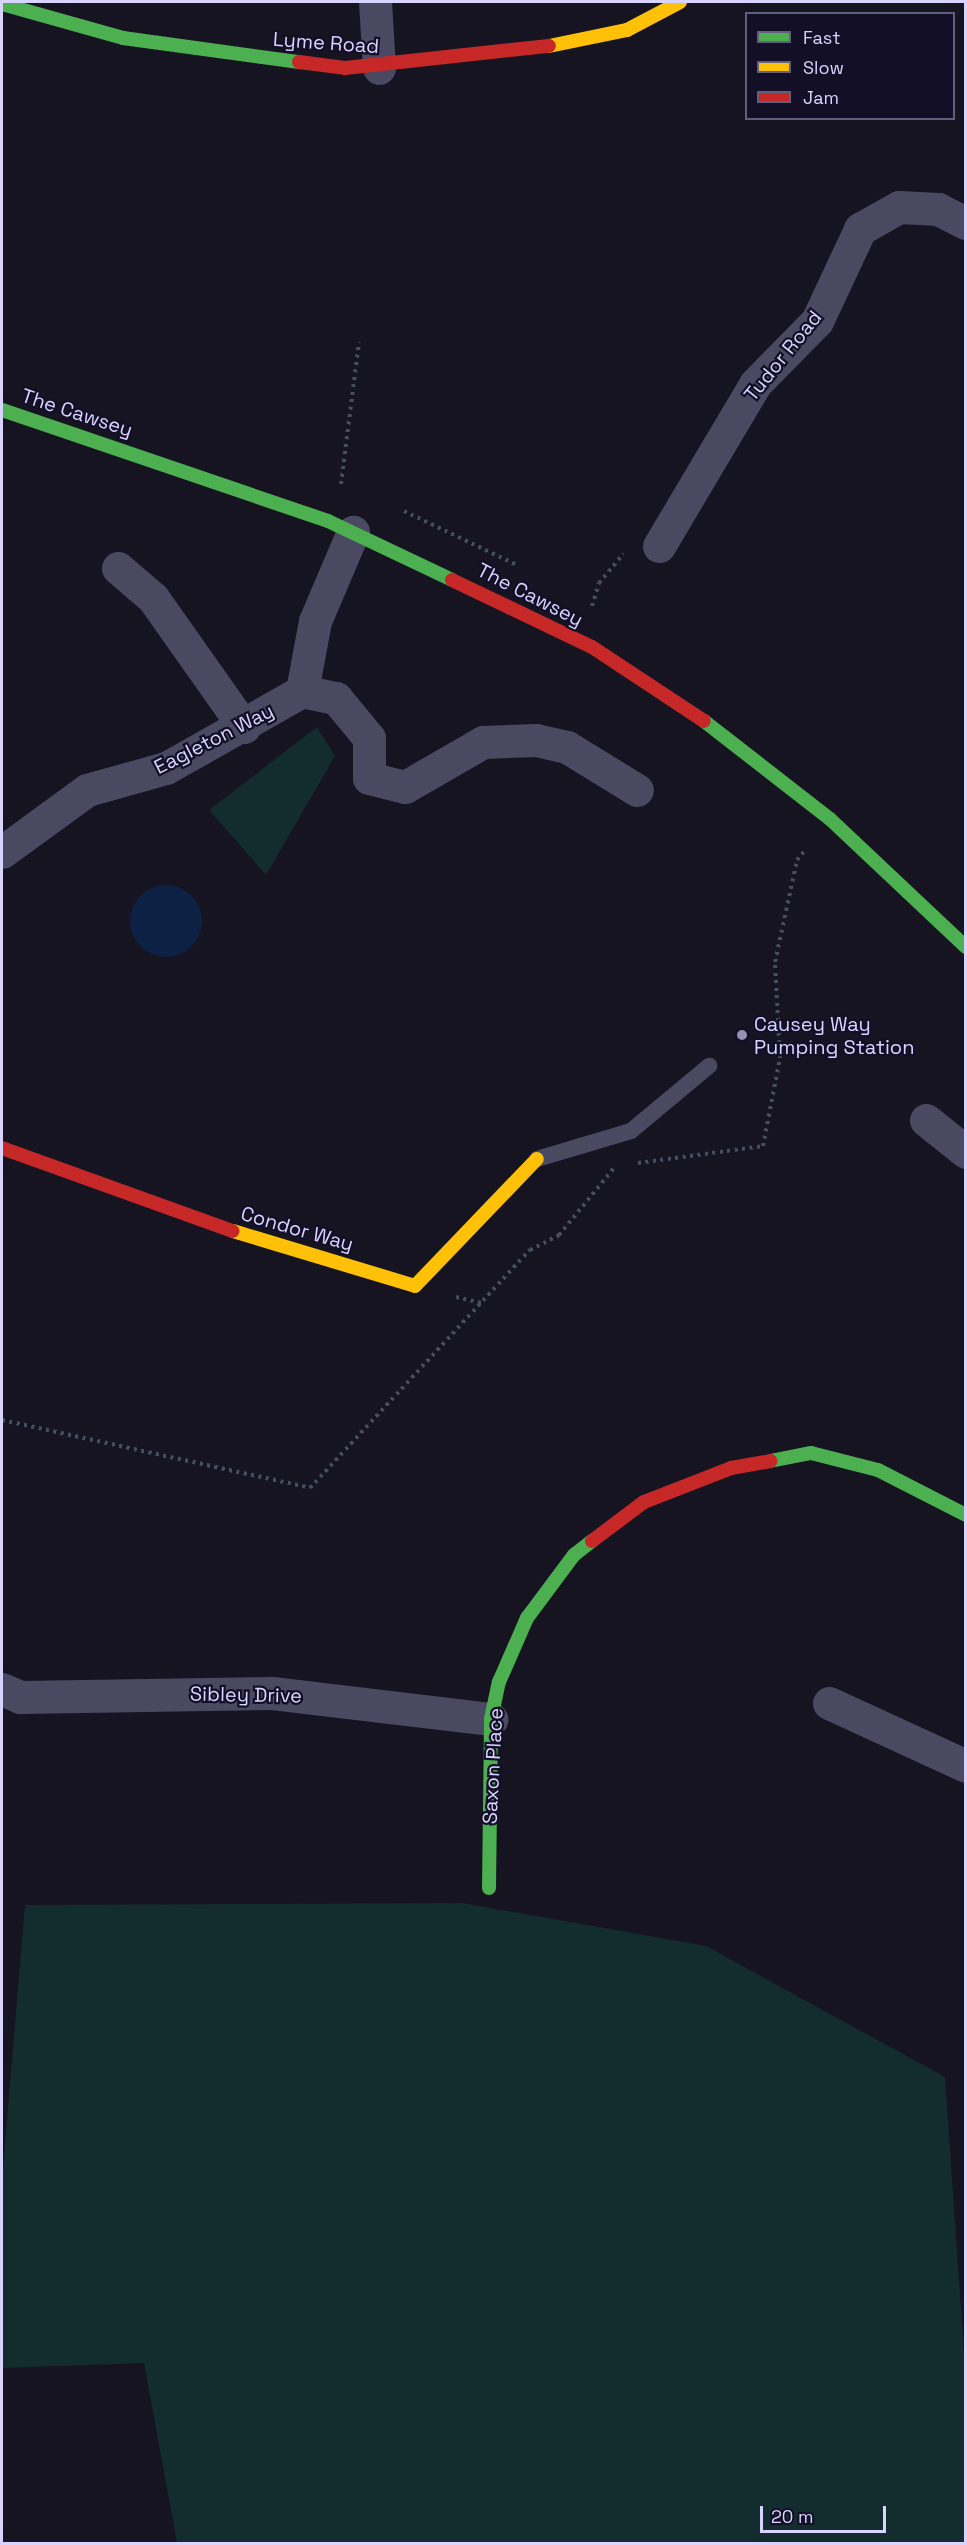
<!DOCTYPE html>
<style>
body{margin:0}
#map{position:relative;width:967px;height:2545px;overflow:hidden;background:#161421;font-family:"Space Grotesk",sans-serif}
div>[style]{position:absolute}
.green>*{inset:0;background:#132c2d}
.water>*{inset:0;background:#0d2144}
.round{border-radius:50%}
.path>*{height:4px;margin-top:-2px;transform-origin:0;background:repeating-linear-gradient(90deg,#44505f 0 3px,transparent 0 7.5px)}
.lane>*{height:16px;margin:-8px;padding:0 8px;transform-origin:8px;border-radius:8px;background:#4a4962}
.street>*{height:33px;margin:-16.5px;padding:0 16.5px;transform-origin:16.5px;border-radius:16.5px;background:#4a4962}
.fast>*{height:14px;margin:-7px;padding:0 7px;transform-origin:7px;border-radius:7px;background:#4caf50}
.slow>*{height:14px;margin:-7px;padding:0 7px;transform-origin:7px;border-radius:7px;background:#ffc107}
.jam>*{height:14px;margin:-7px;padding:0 7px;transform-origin:7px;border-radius:7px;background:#c62828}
.dots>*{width:16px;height:16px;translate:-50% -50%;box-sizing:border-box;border:3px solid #130f26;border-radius:50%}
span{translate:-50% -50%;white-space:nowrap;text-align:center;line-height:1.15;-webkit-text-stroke:4.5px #130f26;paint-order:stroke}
.street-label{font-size:20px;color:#d9d4ff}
.poi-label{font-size:20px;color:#d9d4ff}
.left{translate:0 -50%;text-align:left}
.frame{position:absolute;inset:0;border:3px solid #d9d4ff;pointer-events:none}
.legend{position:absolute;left:745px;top:12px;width:210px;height:108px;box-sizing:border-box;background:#130f26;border:2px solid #625e7d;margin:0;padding:8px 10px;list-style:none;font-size:18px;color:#d9d4ff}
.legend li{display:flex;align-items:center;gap:12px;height:30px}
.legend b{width:30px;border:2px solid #625e7d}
.scale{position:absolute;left:760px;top:2506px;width:126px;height:27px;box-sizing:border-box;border:3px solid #d9d4ff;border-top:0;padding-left:8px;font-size:18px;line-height:21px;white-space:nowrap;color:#d9d4ff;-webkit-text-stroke:4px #130f26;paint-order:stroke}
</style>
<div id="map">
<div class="green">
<i style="clip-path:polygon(317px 727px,335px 756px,266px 875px,209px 810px)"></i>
<i style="clip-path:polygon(462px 1903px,706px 1946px,945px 2077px,965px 2367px,965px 2542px,177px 2543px,144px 2363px,2px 2368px,2px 2180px,25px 1905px)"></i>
</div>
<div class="water">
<i class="round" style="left:130px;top:885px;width:72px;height:72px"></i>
</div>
<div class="path">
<i style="left:341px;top:484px;width:143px;rotate:-82.8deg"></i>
<i style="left:404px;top:511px;width:127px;rotate:25.6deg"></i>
<i style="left:592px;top:606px;width:24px;rotate:-73deg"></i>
<i style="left:599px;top:583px;width:38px;rotate:-50deg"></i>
<i style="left:638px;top:1163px;width:126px;rotate:-7.7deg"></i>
<i style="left:763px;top:1146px;width:90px;rotate:-79.1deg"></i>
<i style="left:780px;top:1058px;width:96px;rotate:-93deg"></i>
<i style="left:775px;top:962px;width:104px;rotate:-77.8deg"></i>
<i style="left:797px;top:860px;width:13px;rotate:-51deg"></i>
<i style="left:456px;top:1297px;width:26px;rotate:13deg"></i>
<i style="left:2px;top:1420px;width:315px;rotate:12.4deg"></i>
<i style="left:310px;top:1488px;width:324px;rotate:-47.3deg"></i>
<i style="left:530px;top:1250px;width:33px;rotate:-27deg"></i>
<i style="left:559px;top:1235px;width:87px;rotate:-50.6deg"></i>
</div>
<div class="lane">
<i style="left:537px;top:1159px;width:98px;rotate:-16.6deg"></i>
<i style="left:631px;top:1131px;width:102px;rotate:-39.8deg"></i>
</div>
<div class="street">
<i style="left:375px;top:2px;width:66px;rotate:86.5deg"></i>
<i style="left:659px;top:546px;width:188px;rotate:-59.3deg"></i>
<i style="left:755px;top:384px;width:88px;rotate:-45.5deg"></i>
<i style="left:817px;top:321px;width:102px;rotate:-64.9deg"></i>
<i style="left:860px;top:229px;width:45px;rotate:-29.4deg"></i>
<i style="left:899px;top:207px;width:39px;rotate:3deg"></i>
<i style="left:938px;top:209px;width:31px;rotate:27deg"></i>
<i style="left:118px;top:568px;width:46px;rotate:40.6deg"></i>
<i style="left:153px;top:598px;width:158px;rotate:54.8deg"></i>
<i style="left:302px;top:691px;width:35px;rotate:12deg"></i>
<i style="left:336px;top:698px;width:52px;rotate:50.5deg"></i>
<i style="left:369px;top:738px;width:40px;rotate:90deg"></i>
<i style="left:369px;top:778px;width:37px;rotate:14deg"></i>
<i style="left:405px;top:787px;width:90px;rotate:-30deg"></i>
<i style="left:483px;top:742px;width:53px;rotate:-2.2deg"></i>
<i style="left:536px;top:740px;width:32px;rotate:13deg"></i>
<i style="left:567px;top:747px;width:82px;rotate:31.6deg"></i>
<i style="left:2px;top:852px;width:105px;rotate:-36.1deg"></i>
<i style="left:87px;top:790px;width:82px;rotate:-15.6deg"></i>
<i style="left:166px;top:768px;width:156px;rotate:-29.5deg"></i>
<i style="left:302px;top:691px;width:71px;rotate:-79.5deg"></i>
<i style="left:315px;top:621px;width:97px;rotate:-66.9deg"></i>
<i style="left:926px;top:1120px;width:51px;rotate:38.7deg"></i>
<i style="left:2px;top:1689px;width:20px;rotate:24deg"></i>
<i style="left:20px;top:1697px;width:252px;rotate:-0.9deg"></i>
<i style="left:272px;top:1693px;width:221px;rotate:6.8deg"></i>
<i style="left:829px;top:1703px;width:151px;rotate:24.7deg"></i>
</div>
<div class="fast">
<i style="left:2px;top:4px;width:126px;rotate:15.7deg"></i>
<i style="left:123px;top:38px;width:178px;rotate:7.8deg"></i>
<i style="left:2px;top:410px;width:344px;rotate:18.8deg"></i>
<i style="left:328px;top:521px;width:137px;rotate:25.4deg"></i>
<i style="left:704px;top:721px;width:160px;rotate:37.9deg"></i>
<i style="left:830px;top:819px;width:187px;rotate:43.3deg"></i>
<i style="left:770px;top:1461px;width:42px;rotate:-11deg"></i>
<i style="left:811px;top:1453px;width:69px;rotate:14.2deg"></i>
<i style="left:878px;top:1470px;width:99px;rotate:27.1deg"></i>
<i style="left:489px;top:1888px;width:169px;rotate:-89.3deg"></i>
<i style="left:491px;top:1719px;width:38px;rotate:-78deg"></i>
<i style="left:499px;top:1682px;width:70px;rotate:-66.4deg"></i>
<i style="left:527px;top:1618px;width:79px;rotate:-53.3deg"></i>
<i style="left:574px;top:1555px;width:23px;rotate:-38deg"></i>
</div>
<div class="slow">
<i style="left:549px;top:46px;width:80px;rotate:-11.6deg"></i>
<i style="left:627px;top:30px;width:60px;rotate:-27.8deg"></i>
<i style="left:233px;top:1231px;width:190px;rotate:16.8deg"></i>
<i style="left:415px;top:1286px;width:176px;rotate:-46.2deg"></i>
</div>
<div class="jam">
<i style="left:299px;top:62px;width:46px;rotate:7.4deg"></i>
<i style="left:345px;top:68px;width:205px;rotate:-6.2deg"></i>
<i style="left:452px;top:580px;width:155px;rotate:25.6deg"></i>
<i style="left:592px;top:647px;width:134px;rotate:33.5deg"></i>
<i style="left:2px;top:1148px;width:245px;rotate:19.8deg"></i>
<i style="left:592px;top:1541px;width:65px;rotate:-36.9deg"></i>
<i style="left:644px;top:1502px;width:93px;rotate:-21.3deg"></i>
<i style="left:731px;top:1468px;width:40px;rotate:-10deg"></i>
</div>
<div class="dots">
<i style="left:742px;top:1035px;background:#9591b1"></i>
</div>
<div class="street-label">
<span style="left:326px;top:43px;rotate:4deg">Lyme Road</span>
<span style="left:783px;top:356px;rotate:-51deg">Tudor Road</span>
<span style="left:77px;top:413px;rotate:18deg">The Cawsey</span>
<span style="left:530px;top:595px;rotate:27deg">The Cawsey</span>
<span style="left:214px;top:739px;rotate:-27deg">Eagleton Way</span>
<span style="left:297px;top:1229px;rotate:16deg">Condor Way</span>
<span style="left:246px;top:1695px;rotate:1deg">Sibley Drive</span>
<span style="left:493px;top:1766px;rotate:-87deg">Saxon Place</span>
</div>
<div class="poi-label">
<span class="left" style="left:754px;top:1036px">Causey Way<br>Pumping Station</span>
</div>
<div class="frame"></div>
<ul class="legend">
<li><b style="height:8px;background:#4caf50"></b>Fast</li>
<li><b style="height:8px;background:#ffc107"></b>Slow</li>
<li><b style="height:8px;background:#c62828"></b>Jam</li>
</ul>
<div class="scale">20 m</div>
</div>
